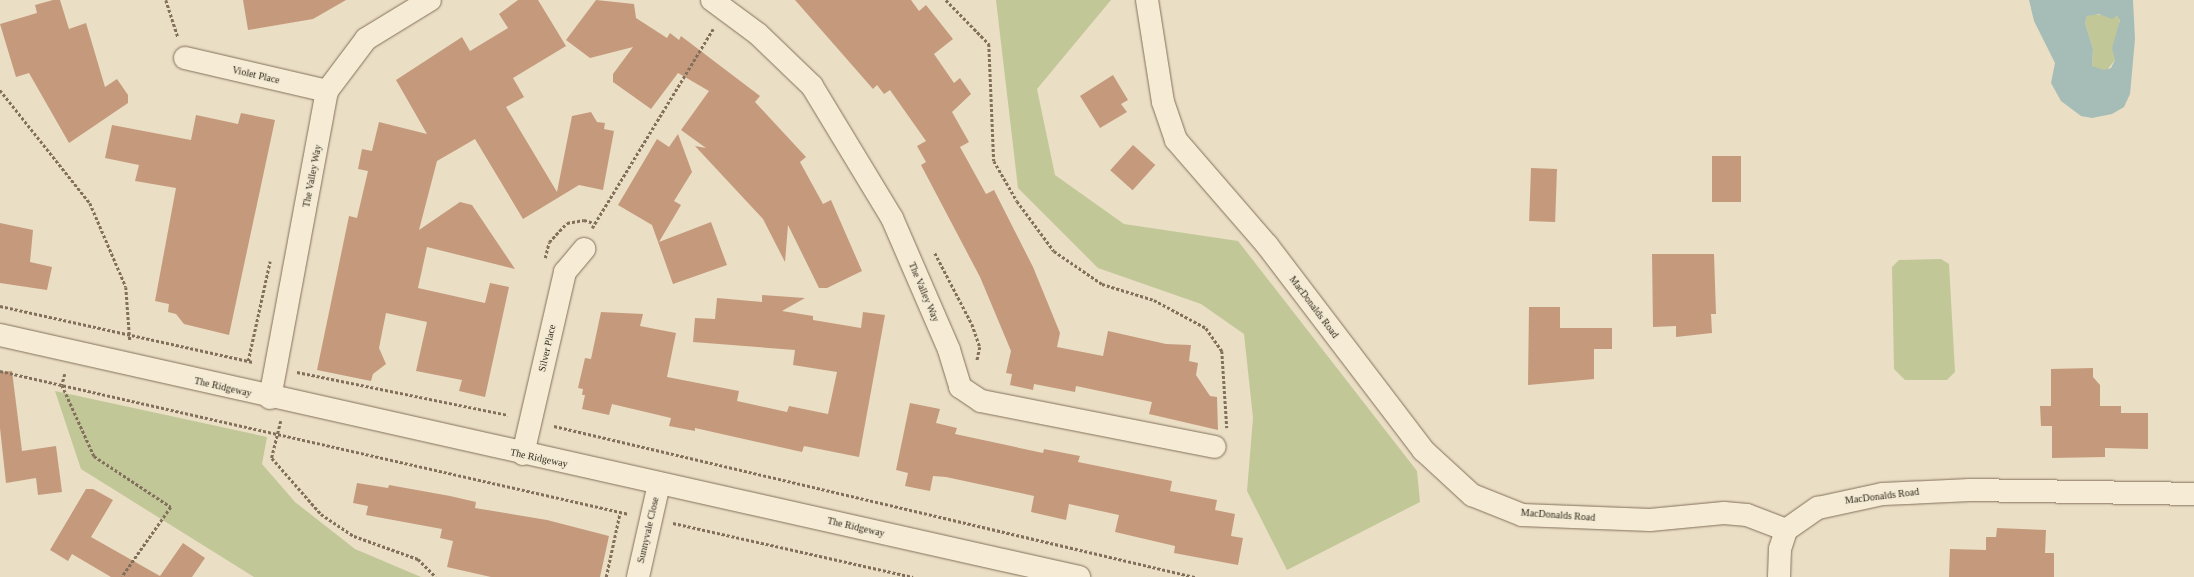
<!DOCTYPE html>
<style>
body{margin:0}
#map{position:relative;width:2194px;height:577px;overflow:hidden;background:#eadec4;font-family:Georgia,serif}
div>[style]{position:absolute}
.green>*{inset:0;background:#c2c798}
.water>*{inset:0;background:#a5bdb6}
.building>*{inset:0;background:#c59a7c;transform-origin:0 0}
.path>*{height:2.5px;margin-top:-1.25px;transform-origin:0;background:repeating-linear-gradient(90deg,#83705c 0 3px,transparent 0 5px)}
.roads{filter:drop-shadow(0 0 1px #83705c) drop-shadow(0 0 1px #83705c)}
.minor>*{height:22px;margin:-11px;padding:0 11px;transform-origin:11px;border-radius:11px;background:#f6ecd6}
.tertiary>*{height:22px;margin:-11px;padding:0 11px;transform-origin:11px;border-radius:11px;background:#f6ecd6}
span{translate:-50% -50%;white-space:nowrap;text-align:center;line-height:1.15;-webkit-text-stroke:3px #f2e9d2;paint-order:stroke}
.street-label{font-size:10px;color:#34291e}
</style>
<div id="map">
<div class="green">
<i style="clip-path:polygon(996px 0,1111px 0,1037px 89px,1055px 175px,1124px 224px,1238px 241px,1417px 471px,1420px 502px,1287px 570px,1247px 491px,1253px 418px,1244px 334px,1201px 304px,1098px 268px,1018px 188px)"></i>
<i style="clip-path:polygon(2093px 14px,2120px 17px,2115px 60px,2107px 70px,2097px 70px,2092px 66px,2093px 49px,2085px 23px,2087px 16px)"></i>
<i style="clip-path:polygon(1941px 259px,1949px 264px,1955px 372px,1947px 380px,1905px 380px,1894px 369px,1892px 267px,1899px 260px)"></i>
<i style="clip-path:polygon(55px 391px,267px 437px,262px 464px,295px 502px,355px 549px,421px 577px,254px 577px,81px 469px)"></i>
</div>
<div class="water">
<i style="clip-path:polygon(evenodd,2029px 0,2133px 0,2135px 39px,2130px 94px,2124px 107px,2112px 114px,2092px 118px,2081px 116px,2061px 101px,2051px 83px,2055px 63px,2034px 21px,2029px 0,2099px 14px,2112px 19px,2117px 16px,2120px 20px,2112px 48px,2115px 60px,2111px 68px,2104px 70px,2092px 66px,2093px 49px,2085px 23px,2087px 16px,2099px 14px)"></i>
</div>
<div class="building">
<i style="clip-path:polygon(53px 0,60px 0,69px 29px,86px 23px,105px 87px,117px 79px,128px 95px,128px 103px,69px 143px,29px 73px,16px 77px,0 24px,37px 13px,35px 5px)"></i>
<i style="clip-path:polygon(243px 0,346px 0,313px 19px,248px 30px)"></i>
<i style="clip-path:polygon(518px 0,538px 0,566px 46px,513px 78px,524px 97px,506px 107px,557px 192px,572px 116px,591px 112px,597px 122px,605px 123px,604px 129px,614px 131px,603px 190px,579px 185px,523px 219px,475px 139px,437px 161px,419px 230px,460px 202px,472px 205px,515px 269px,427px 247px,418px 288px,485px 303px,490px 283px,509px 287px,485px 397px,459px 391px,462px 380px,416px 371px,427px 322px,386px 313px,379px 348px,386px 364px,373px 374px,371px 381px,317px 370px,349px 216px,357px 218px,368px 171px,358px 169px,362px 149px,372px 151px,379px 122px,427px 134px,396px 80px,462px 37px,470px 51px,508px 28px,499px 14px)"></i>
<i style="clip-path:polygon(596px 0,634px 4px,636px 18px,667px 38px,670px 33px,679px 40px,681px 36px,760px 96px,755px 102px,806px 157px,800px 162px,823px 204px,831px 200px,862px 271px,827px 288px,819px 288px,788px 225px,785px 262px,763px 219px,695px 146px,706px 148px,681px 130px,709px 91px,678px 73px,651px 109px,613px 82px,613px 74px,633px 47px,590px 58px,566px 40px)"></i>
<i style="clip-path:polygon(795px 0,911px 0,919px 11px,926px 5px,953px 39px,934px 54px,954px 83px,960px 78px,971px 94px,952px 112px,969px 142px,960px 147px,986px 194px,994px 190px,1033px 267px,1060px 333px,1057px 347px,1103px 356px,1108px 331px,1166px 344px,1191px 345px,1189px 361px,1198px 363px,1196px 375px,1210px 396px,1217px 397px,1218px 430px,1149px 414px,1152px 402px,1076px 386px,1075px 392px,1034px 384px,1033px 390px,1010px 385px,1012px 374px,1006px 373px,1011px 351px,980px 277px,921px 165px,926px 162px,917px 146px,926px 141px,890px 90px,884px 94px,877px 85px,873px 89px)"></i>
<i style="clip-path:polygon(1113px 75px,1128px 100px,1121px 104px,1127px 112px,1100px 128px,1080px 96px)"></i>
<i style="clip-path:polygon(241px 113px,275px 120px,229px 335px,184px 324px,176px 314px,168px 312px,169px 304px,155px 301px,176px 188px,135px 181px,139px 165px,105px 158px,112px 125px,191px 140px,196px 115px,238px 124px)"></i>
<i style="clip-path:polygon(678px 134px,692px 172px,674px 201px,681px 205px,659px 242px,711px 222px,727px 265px,673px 284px,652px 225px,618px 205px,657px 139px,669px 147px)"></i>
<i style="left:1133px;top:145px;width:30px;height:34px;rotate:42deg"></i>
<i style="left:1712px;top:156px;width:29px;height:46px"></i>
<i style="left:1531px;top:168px;width:26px;height:53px;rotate:2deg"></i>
<i style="clip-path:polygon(0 223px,33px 230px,30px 262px,52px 267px,47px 290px,0 283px)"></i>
<i style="clip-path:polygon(1652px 254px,1714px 254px,1716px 314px,1711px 314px,1712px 333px,1676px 337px,1676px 326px,1653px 327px)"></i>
<i style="clip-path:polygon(762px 295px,805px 298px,782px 311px,813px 316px,813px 320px,861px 328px,863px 312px,885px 315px,859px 457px,804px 446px,802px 452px,695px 428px,695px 431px,669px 426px,671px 418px,612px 404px,609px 415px,582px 409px,585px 395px,582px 395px,583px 389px,578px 388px,585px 358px,591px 359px,601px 312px,643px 314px,640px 326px,676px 333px,667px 377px,739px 391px,737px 401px,787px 412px,789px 406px,828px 414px,837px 372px,793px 365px,795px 350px,693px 342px,695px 318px,715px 319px,717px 298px,762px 302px)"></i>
<i style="clip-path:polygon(1529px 307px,1560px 307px,1560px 328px,1612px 328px,1612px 349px,1594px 349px,1594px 379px,1528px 385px)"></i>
<i style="clip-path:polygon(2093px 368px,2093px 377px,2100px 385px,2100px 406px,2121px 406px,2121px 413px,2148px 413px,2148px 449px,2105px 448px,2105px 457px,2052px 458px,2052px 426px,2041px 426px,2040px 406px,2051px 406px,2051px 369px)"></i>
<i style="clip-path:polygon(12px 371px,22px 451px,56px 446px,62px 492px,38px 495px,36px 478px,6px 483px,0 428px,0 372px)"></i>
<i style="clip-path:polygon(910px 403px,940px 409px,936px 423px,957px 428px,955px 434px,1043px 453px,1044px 449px,1080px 456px,1078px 462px,1172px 481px,1170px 491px,1217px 500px,1215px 510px,1235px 514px,1231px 536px,1243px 538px,1238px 565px,1174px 553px,1175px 546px,1115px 532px,1119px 515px,1069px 504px,1066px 520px,1031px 512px,1034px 496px,946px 477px,933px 476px,930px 491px,905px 486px,908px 473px,896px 470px)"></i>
<i style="clip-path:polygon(357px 483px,388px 488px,389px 485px,450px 496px,476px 502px,475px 508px,547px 520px,609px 536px,600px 577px,491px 577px,447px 567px,453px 541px,440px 538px,442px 529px,366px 515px,368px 506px,353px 503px)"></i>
<i style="clip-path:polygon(86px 489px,93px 489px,113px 500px,91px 537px,160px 576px,183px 543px,205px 558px,192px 577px,111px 577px,72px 554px,68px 561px,50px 550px)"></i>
<i style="clip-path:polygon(1997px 528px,2046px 530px,2045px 553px,2054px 553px,2054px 577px,1949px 577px,1950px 549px,1986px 550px,1986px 537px,1996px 537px)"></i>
</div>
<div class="path">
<i style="left:166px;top:0;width:39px;rotate:72deg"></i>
<i style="left:946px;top:0;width:62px;rotate:45.7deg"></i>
<i style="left:989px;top:44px;width:117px;rotate:87.6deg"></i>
<i style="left:994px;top:161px;width:46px;rotate:60.1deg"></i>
<i style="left:1017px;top:201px;width:62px;rotate:53.5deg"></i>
<i style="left:1054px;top:251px;width:58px;rotate:34.5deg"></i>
<i style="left:1102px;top:284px;width:54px;rotate:17.1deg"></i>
<i style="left:1154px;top:300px;width:59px;rotate:28.3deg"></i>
<i style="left:1206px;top:328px;width:28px;rotate:55deg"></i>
<i style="left:1222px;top:351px;width:77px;rotate:86.3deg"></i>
<i style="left:0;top:90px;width:144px;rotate:51.5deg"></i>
<i style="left:90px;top:203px;width:91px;rotate:66.8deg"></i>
<i style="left:126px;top:287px;width:54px;rotate:85.8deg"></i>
<i style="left:592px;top:228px;width:233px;rotate:-58.7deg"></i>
<i style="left:935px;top:253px;width:80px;rotate:62.5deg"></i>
<i style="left:972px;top:324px;width:24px;rotate:71deg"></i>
<i style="left:980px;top:347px;width:14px;rotate:102deg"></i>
<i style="left:545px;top:258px;width:16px;rotate:-76deg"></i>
<i style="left:549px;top:242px;width:26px;rotate:-47deg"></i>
<i style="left:567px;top:223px;width:17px;rotate:-10deg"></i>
<i style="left:584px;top:220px;width:10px;rotate:17deg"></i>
<i style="left:0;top:306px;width:259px;rotate:12.5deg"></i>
<i style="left:248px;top:361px;width:102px;rotate:-77.6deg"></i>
<i style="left:0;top:371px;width:645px;rotate:12.81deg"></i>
<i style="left:297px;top:372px;width:215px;rotate:11.5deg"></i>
<i style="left:65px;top:374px;width:11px;rotate:105deg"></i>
<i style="left:62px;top:385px;width:78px;rotate:65.7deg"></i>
<i style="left:94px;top:456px;width:92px;rotate:33.5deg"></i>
<i style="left:171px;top:507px;width:85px;rotate:125deg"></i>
<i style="left:281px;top:421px;width:38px;rotate:104deg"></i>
<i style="left:272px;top:458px;width:74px;rotate:48.8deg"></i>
<i style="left:321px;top:514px;width:40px;rotate:34deg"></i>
<i style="left:354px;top:536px;width:68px;rotate:19.8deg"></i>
<i style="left:418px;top:559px;width:25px;rotate:45deg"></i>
<i style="left:554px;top:426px;width:659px;rotate:13.26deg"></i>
<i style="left:673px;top:523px;width:246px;rotate:12.7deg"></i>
<i style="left:606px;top:577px;width:66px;rotate:-77.8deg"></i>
</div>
<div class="roads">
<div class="minor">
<i style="left:712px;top:0;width:57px;rotate:36.5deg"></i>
<i style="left:758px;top:34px;width:75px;rotate:43.9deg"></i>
<i style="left:812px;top:86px;width:154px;rotate:58.8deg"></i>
<i style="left:892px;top:218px;width:144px;rotate:66.6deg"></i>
<i style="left:949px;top:350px;width:39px;rotate:73deg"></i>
<i style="left:960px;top:387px;width:25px;rotate:34deg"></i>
<i style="left:981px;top:401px;width:238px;rotate:11.1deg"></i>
<i style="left:1147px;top:0;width:103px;rotate:81.1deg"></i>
<i style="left:1163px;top:102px;width:40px;rotate:71.1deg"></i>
<i style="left:1176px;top:140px;width:139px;rotate:49.1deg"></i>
<i style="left:1267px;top:245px;width:258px;rotate:52.7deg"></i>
<i style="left:1423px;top:450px;width:67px;rotate:42.6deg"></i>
<i style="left:1472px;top:495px;width:54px;rotate:21.8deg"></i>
<i style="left:1522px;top:515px;width:128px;rotate:2.2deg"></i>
<i style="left:1650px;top:520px;width:74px;rotate:-5.4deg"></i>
<i style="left:1724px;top:513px;width:23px;rotate:5deg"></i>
<i style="left:1747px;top:515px;width:42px;rotate:21deg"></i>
<i style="left:185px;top:58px;width:146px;rotate:13.1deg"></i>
<i style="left:270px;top:398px;width:312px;rotate:-79.5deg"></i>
<i style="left:327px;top:91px;width:65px;rotate:-53.1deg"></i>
<i style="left:366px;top:39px;width:75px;rotate:-31.4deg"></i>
<i style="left:523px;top:454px;width:187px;rotate:-77deg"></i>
<i style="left:565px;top:272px;width:30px;rotate:-50deg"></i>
<i style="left:1786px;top:530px;width:39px;rotate:-35deg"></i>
<i style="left:1818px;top:508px;width:66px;rotate:-12.2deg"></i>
<i style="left:1883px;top:494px;width:87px;rotate:-2.6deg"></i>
<i style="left:1970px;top:490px;width:224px;rotate:1deg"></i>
<i style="left:638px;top:577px;width:95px;rotate:-77.3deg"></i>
<i style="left:1779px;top:577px;width:28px;rotate:-88deg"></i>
<i style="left:1780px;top:549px;width:20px;rotate:-72deg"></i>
</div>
<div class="tertiary">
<i style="left:0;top:335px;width:1106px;rotate:12.64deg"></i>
</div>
</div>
<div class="street-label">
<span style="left:256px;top:75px;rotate:13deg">Violet Place</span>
<span style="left:312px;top:176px;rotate:-79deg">The Valley Way</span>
<span style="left:924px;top:292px;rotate:67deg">The Valley Way</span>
<span style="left:1314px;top:307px;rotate:53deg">MacDonalds Road</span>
<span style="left:547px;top:348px;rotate:-77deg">Silver Place</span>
<span style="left:223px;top:387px;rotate:13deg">The Ridgeway</span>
<span style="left:539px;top:458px;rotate:12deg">The Ridgeway</span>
<span style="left:1882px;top:496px;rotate:-7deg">MacDonalds Road</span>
<span style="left:1558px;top:515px;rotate:4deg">MacDonalds Road</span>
<span style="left:856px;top:527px;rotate:13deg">The Ridgeway</span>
<span style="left:648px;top:530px;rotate:-77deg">Sunnyvale Close</span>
</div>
</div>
